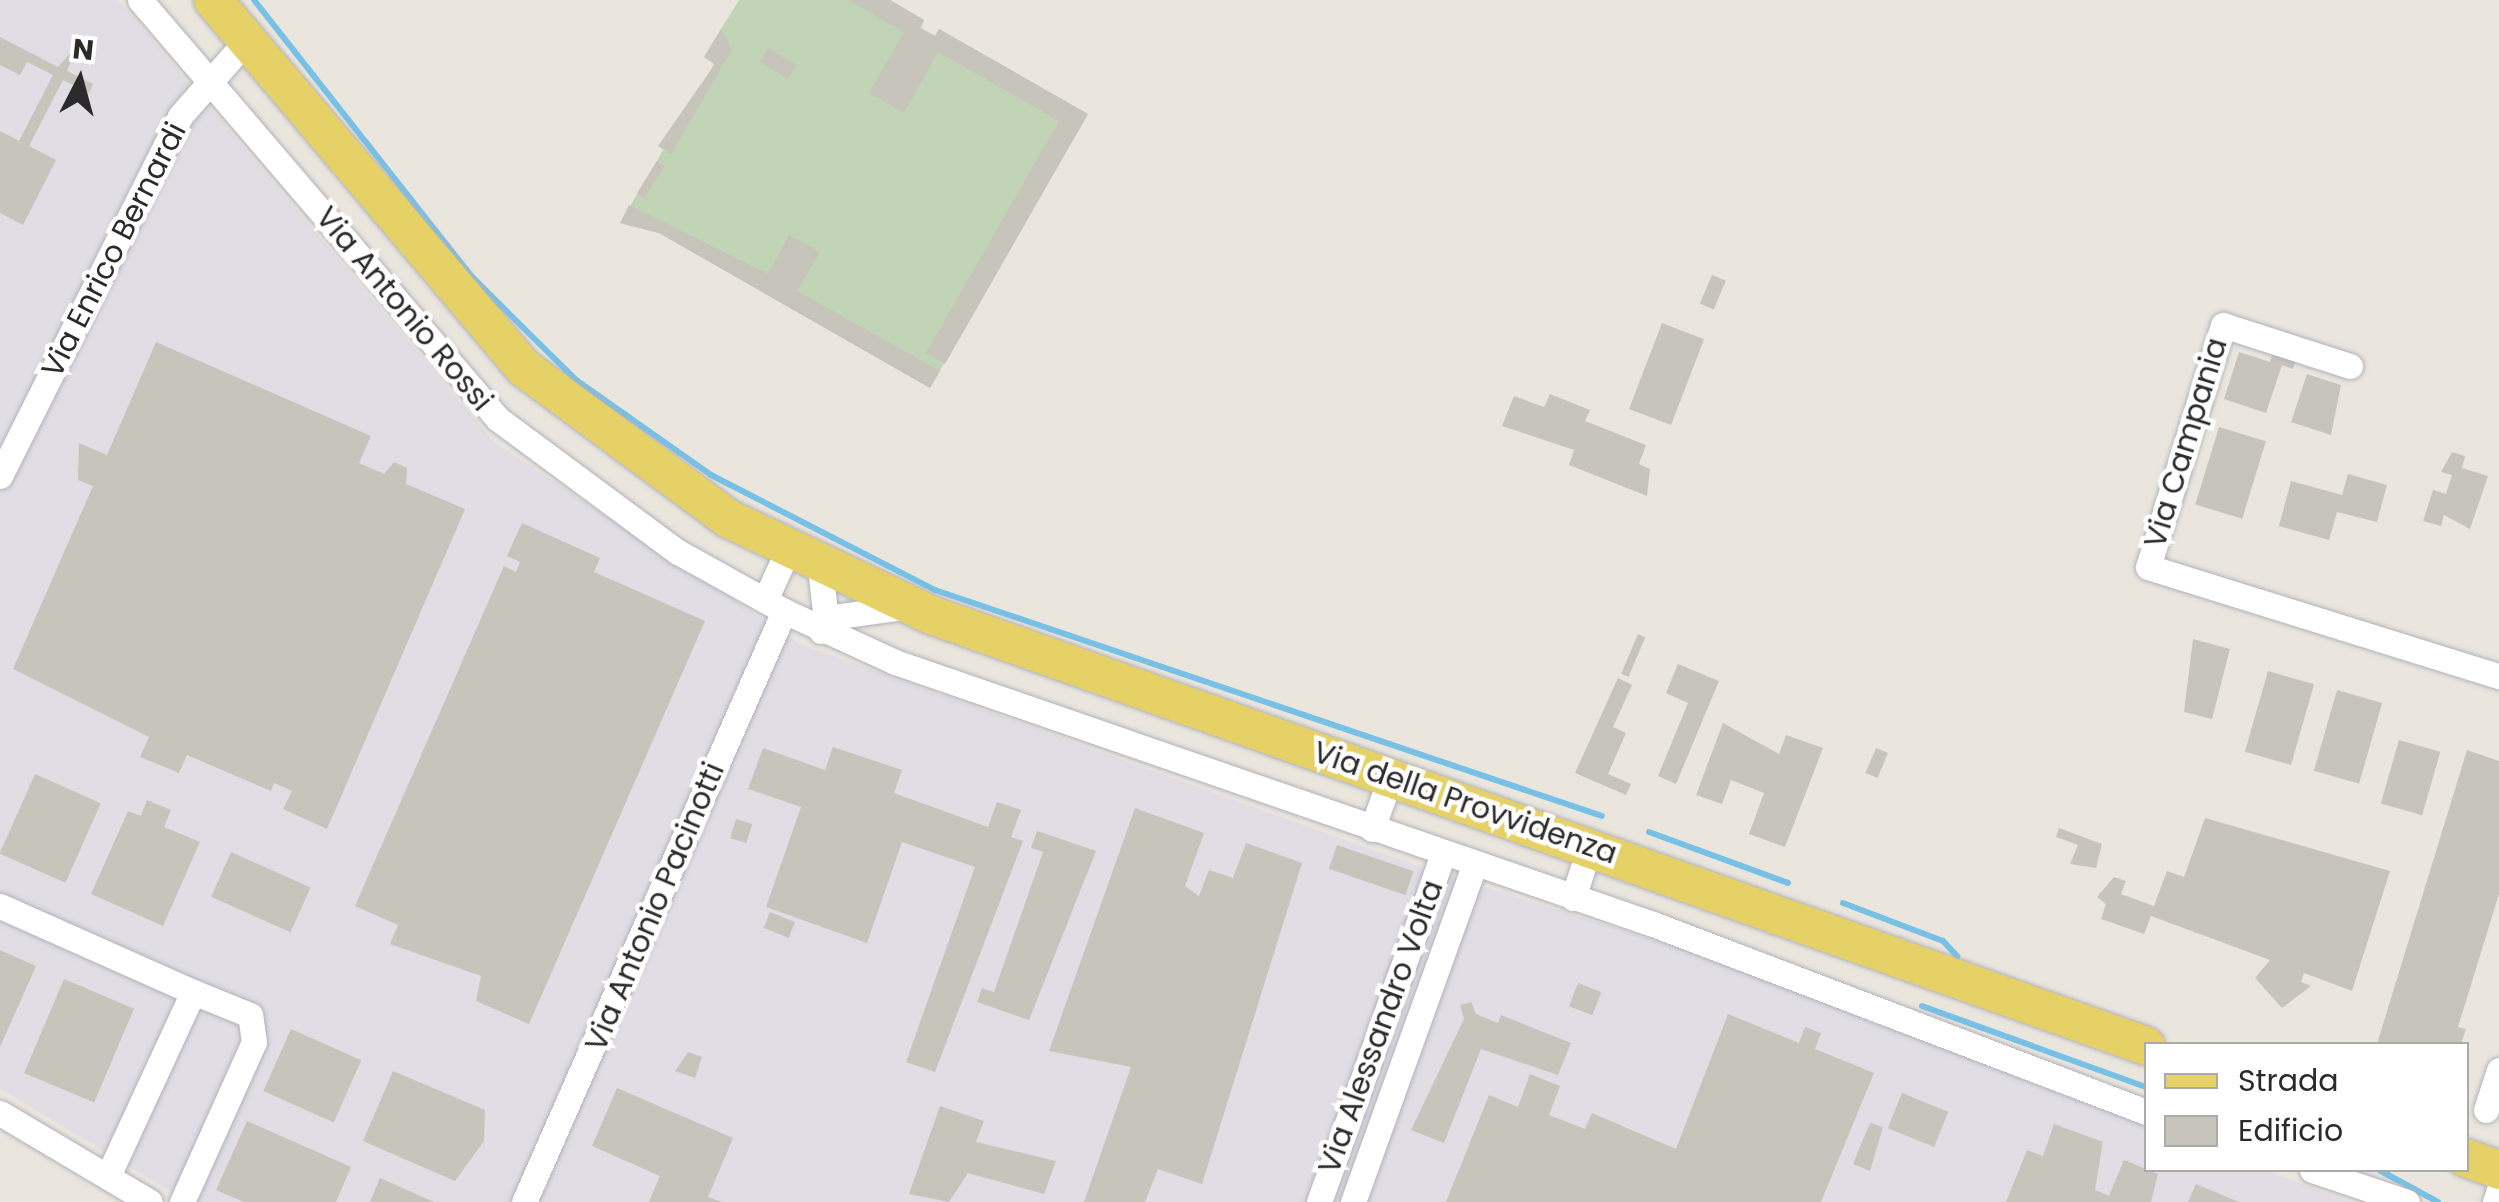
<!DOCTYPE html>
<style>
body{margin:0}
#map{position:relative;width:2499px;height:1202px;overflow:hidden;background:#ebe6dd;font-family:Poppins,sans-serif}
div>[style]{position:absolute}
.industrial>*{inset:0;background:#e0dde4}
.cemetery>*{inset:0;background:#c2d4b6}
.stream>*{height:6px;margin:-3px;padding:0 3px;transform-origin:3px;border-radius:3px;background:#77c1e6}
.building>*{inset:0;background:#c7c4bc;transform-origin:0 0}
.roads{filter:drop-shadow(0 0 2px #b0b2bd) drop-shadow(0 0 2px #b0b2bd)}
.minor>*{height:25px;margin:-12.5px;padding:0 12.5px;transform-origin:12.5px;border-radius:12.5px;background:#fff}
.primary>*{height:38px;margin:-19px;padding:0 19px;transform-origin:19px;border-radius:19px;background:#e6d167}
span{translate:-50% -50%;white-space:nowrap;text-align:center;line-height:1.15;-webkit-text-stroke:9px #fff;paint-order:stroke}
.street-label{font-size:30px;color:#2a2a2a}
.legend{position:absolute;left:2144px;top:1042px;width:325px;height:130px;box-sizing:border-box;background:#fff;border:2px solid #aaa;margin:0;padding:12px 18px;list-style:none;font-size:30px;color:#2a2a2a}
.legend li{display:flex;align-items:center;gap:20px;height:50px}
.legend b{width:50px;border:2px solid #aaa}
.north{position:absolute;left:30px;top:30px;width:100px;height:100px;-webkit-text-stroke:8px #fff;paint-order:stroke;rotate:6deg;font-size:28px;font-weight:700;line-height:40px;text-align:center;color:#2a2a2a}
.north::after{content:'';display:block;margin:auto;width:35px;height:45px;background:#2a2a2a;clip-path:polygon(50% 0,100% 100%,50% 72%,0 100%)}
</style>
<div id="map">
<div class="industrial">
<i style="clip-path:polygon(0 0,118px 0,494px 442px,800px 644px,1412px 864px,1701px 955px,2146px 1126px,2146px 1170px,2265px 1170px,2349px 1202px,189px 1202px,0 1089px)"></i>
</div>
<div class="cemetery">
<i style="clip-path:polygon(739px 0,890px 0,924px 20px,921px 28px,935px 36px,939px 29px,1088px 114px,930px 388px,659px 233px,620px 223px,714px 64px,704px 57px)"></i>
</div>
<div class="stream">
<i style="left:254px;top:0;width:351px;rotate:51.8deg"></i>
<i style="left:471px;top:276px;width:148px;rotate:44.7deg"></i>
<i style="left:576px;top:380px;width:165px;rotate:35.1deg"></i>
<i style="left:711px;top:475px;width:252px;rotate:27.2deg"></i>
<i style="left:935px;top:590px;width:704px;rotate:18.72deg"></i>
<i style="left:1649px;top:832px;width:148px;rotate:20.1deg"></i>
<i style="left:1843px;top:903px;width:107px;rotate:20.8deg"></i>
<i style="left:1943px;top:941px;width:21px;rotate:47deg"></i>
<i style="left:1922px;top:1006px;width:238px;rotate:19.9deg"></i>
<i style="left:2379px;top:1170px;width:67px;rotate:28.5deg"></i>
</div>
<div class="building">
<i style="clip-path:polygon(848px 0,890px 0,924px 20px,920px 28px,935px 36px,939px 29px,1088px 114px,945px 364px,926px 353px,1059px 121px,938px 52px,904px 113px,869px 93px,904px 32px)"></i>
<i style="clip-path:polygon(721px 29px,732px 50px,671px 154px,658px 146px,715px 64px,704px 57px)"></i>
<i style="clip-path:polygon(0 37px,58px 67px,78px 44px,67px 71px,93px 84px,89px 93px,63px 80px,29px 146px,56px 160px,23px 225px,0 213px,0 131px,19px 141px,53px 75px,27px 62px,20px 75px,0 65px)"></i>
<i style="left:768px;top:48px;width:33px;height:16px;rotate:31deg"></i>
<i style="left:657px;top:161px;width:9px;height:38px;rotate:32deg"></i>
<i style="clip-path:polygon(629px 205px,768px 274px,789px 235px,820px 252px,797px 291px,940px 371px,930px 388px,659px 233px,620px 223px)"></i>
<i style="left:1712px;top:275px;width:15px;height:31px;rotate:23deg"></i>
<i style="left:1662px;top:323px;width:45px;height:92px;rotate:21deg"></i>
<i style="clip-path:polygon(156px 342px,371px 436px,359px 463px,384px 474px,394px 462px,407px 468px,406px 484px,465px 509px,327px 829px,283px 809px,292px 791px,274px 783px,271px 791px,187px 755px,179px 773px,140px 757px,149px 737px,13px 669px,93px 486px,78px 480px,79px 443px,107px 455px)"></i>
<i style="clip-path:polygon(2273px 351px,2296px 358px,2293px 369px,2282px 365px,2266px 413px,2224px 399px,2239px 352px,2270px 362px)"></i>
<i style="clip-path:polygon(2307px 374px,2341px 385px,2331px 435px,2291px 422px)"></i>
<i style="clip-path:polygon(1550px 394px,1590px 410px,1585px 421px,1646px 445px,1639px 464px,1650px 469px,1647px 496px,1569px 465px,1574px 450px,1502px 426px,1514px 396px,1544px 407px)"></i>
<i style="left:2219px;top:427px;width:49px;height:81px;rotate:17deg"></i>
<i style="clip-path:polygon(2452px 452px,2465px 456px,2462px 468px,2488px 476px,2470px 529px,2444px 515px,2441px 526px,2423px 521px,2433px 490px,2446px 494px,2452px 475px,2441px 472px)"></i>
<i style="clip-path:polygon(2348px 474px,2387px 485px,2377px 522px,2337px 512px,2329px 540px,2279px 526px,2291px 481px,2342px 495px)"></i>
<i style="clip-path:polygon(522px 523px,600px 558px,594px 572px,705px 621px,529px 1024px,476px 1001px,481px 976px,390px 944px,398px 925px,355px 906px,504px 566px,516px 572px,520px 562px,507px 556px)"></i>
<i style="left:1638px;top:634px;width:8px;height:43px;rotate:23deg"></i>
<i style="clip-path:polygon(2193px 639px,2230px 649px,2212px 719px,2184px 712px)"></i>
<i style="clip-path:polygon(1678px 664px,1719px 681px,1676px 784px,1658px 776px,1688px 703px,1666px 693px)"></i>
<i style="left:2268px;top:671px;width:48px;height:84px;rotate:16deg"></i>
<i style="clip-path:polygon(1618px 678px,1632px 685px,1613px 727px,1626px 733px,1608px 774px,1631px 784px,1626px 795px,1575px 773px)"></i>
<i style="left:2337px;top:690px;width:47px;height:84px;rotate:16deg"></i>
<i style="clip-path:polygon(1723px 723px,1779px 754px,1786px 735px,1823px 748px,1785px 847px,1749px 834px,1764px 793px,1731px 780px,1722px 804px,1696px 795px)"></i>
<i style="left:2399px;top:740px;width:43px;height:66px;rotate:16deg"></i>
<i style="clip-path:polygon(833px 747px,902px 770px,894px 793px,988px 827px,997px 802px,1021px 810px,1011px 837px,1023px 841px,935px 1072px,906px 1062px,975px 867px,902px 842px,867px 943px,766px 907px,801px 807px,748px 789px,763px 748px,825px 770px)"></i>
<i style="left:1876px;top:748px;width:13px;height:27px;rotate:23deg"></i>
<i style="clip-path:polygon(2467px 750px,2499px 761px,2499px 894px,2458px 1027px,2466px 1029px,2461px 1044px,2377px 1044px)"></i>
<i style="left:35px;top:774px;width:72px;height:87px;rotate:24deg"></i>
<i style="clip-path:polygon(147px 800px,171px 810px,164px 827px,200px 842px,163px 926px,91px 894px,128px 811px,141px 816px)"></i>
<i style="clip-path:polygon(1135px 808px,1204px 833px,1185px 886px,1199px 896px,1209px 870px,1233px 878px,1246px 843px,1302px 863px,1202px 1184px,1158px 1169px,1145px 1202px,1084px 1202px,1131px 1067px,1049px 1051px)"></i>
<i style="clip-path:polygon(2205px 818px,2390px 871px,2352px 991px,2304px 973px,2301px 982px,2311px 986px,2282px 1008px,2255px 978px,2270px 960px,2151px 916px,2144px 934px,2101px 919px,2106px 904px,2097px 897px,2114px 877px,2126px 881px,2121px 894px,2154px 906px,2167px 871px,2184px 877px)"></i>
<i style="left:736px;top:819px;width:17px;height:20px;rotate:17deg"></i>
<i style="clip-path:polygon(2059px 828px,2102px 844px,2096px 868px,2070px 864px,2078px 845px,2056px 837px)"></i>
<i style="clip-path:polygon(1037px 831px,1096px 851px,1029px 1020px,977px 1002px,982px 988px,994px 992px,1043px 852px,1031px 848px)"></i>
<i style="left:1337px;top:845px;width:81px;height:25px;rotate:19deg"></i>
<i style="left:231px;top:852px;width:87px;height:49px;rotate:24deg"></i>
<i style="left:770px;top:912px;width:27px;height:17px;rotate:22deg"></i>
<i style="clip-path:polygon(0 950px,36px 966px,0 1047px)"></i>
<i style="left:64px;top:979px;width:76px;height:102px;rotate:23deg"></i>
<i style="left:1578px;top:983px;width:25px;height:25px;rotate:21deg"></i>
<i style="clip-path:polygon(1471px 1002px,1476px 1014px,1498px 1023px,1501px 1015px,1571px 1043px,1558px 1075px,1481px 1049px,1444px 1143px,1411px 1130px,1464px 1019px,1460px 1005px)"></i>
<i style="clip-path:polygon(1728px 1014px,1799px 1043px,1805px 1027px,1821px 1033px,1815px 1049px,1874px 1073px,1821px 1202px,1446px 1202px,1489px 1095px,1518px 1107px,1530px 1074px,1560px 1086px,1549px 1115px,1585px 1129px,1592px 1113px,1676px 1149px)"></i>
<i style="left:291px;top:1029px;width:77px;height:68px;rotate:24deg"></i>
<i style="clip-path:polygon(688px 1052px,702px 1057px,695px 1078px,675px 1071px)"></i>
<i style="clip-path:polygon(393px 1071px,485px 1110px,484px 1141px,455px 1181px,363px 1141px)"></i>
<i style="clip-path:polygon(617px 1088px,733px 1138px,708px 1197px,722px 1202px,649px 1202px,660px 1176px,592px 1146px)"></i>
<i style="left:1902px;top:1093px;width:50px;height:38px;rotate:22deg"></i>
<i style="clip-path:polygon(940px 1106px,984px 1121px,976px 1142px,1056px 1161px,1044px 1194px,968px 1173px,949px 1202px,909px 1194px)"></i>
<i style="clip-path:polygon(247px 1121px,351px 1167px,336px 1202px,244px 1202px,216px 1190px)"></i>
<i style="clip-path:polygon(1870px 1123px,1883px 1127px,1870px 1171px,1853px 1164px)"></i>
<i style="clip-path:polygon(2054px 1124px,2103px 1142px,2095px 1190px,2109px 1196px,2124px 1160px,2158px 1174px,2151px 1202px,2006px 1202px,2027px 1150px,2043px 1156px)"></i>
<i style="clip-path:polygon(380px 1178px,434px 1202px,370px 1202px)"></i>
<i style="clip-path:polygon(2196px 1184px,2239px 1202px,2188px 1202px)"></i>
</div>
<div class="roads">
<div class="minor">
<i style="left:140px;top:0;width:551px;rotate:49.49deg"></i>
<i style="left:498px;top:419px;width:224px;rotate:36.5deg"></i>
<i style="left:678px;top:552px;width:121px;rotate:29.1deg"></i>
<i style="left:784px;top:611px;width:122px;rotate:24.7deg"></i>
<i style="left:895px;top:662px;width:802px;rotate:19.07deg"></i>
<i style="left:1653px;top:924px;width:528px;rotate:20.87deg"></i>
<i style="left:2350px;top:366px;width:133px;rotate:-162.1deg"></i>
<i style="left:2223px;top:325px;width:253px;rotate:107.2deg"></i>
<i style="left:2148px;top:567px;width:368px;rotate:17.3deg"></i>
<i style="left:0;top:476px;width:402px;rotate:-63.4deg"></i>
<i style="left:180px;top:116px;width:103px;rotate:-48.6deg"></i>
<i style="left:820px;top:567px;width:54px;rotate:83.7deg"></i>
<i style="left:765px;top:600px;width:55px;rotate:-65.3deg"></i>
<i style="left:821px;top:631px;width:24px;rotate:-38deg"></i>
<i style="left:840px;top:616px;width:70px;rotate:-8.2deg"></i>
<i style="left:1372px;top:829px;width:56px;rotate:-70.3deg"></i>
<i style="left:1573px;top:898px;width:55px;rotate:-71.9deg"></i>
<i style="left:0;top:906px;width:211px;rotate:24deg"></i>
<i style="left:193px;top:992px;width:203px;rotate:114.8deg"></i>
<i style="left:2486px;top:1110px;width:42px;rotate:-72deg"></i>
<i style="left:0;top:1113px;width:174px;rotate:30.7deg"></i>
<i style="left:2312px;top:1170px;width:100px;rotate:18.6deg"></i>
<i style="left:182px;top:1202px;width:175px;rotate:-65.8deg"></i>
<i style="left:254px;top:1042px;width:27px;rotate:-98deg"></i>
<i style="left:250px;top:1015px;width:61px;rotate:-158deg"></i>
<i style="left:524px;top:1202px;width:646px;rotate:-66.25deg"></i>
<i style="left:1319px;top:1202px;width:370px;rotate:-70.4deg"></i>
<i style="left:1353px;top:1202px;width:360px;rotate:-70.2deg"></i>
<i style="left:2495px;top:1202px;width:13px;rotate:-72deg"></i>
</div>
<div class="primary">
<i style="left:213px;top:0;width:482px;rotate:49.8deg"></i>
<i style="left:524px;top:368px;width:255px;rotate:36.4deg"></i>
<i style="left:729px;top:519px;width:224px;rotate:25.4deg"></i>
<i style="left:931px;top:615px;width:1289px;rotate:19.53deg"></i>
<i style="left:2466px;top:1158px;width:35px;rotate:20deg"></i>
</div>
</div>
<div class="street-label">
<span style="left:114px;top:250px;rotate:-63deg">Via Enrico Bernardi</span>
<span style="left:404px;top:309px;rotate:50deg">Via Antonio Rossi</span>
<span style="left:2186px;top:443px;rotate:-73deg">Via Campania</span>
<span style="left:1465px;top:803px;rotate:19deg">Via della Provvidenza</span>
<span style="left:655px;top:907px;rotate:-67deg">Via Antonio Pacinotti</span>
<span style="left:1381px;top:1027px;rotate:-70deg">Via Alessandro Volta</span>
</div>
<ul class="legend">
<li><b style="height:12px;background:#e6d167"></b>Strada</li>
<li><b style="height:28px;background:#c7c4bc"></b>Edificio</li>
</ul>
<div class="north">N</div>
</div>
